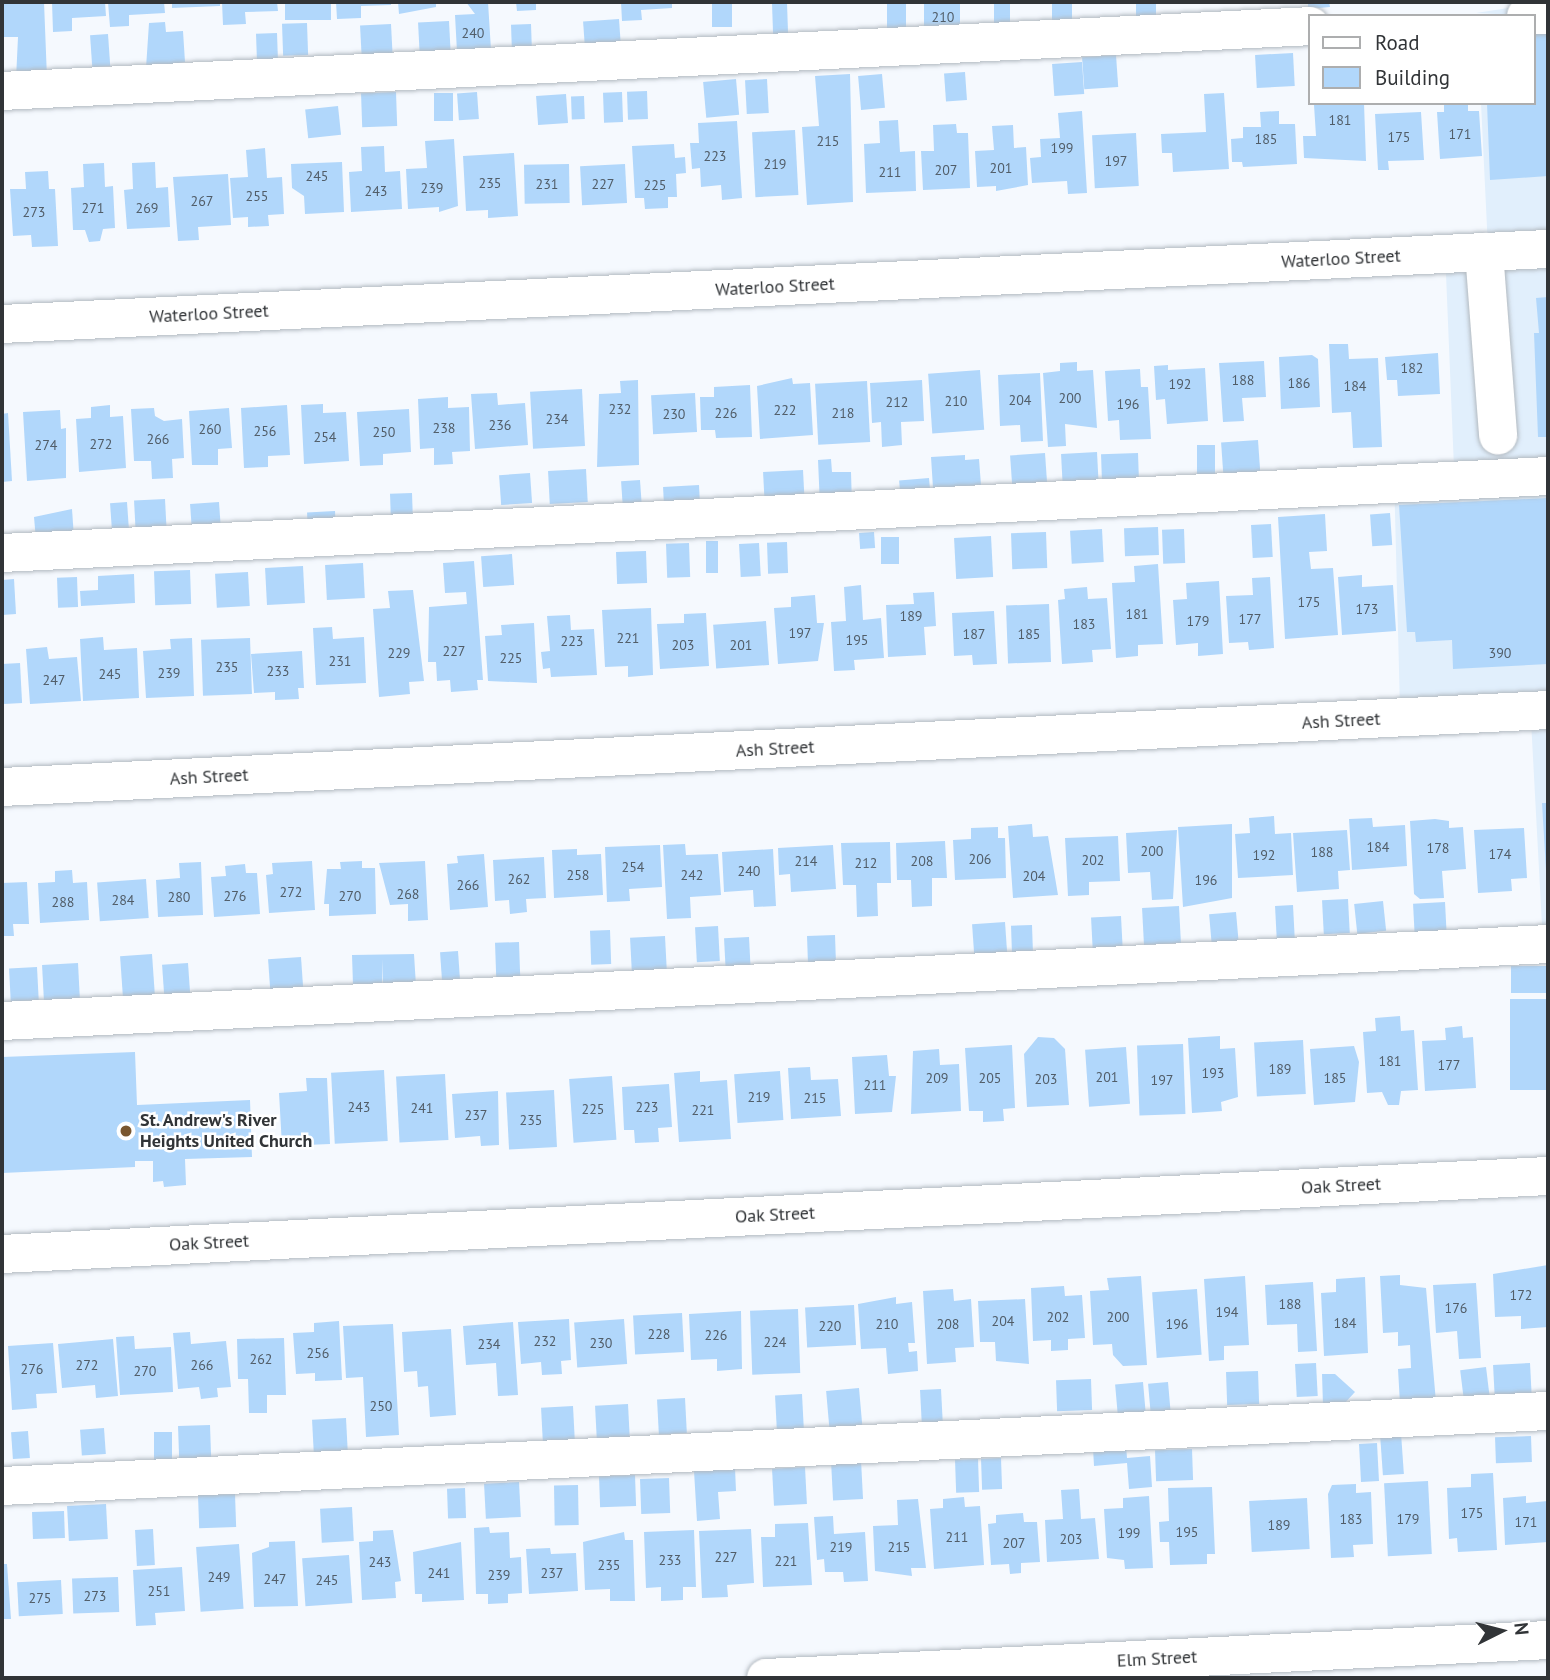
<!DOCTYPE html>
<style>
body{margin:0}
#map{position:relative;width:1550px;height:1680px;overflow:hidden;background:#f5f9fe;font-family:"PT Sans",sans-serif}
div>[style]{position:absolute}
.built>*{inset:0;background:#e1effc}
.building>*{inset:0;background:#b1d7fb;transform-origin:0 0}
.roads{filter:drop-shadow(0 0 2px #b2b9c0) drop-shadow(0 0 2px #b2b9c0)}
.minor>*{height:38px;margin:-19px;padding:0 19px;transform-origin:19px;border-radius:19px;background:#fff}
.dots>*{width:19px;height:19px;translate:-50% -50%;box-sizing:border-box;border:4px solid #fff;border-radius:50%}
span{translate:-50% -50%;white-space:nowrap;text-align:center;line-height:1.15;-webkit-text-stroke:5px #fff;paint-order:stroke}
.number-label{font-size:14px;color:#515d68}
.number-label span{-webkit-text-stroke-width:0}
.street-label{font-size:18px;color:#313437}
.poi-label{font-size:18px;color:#313437;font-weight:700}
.left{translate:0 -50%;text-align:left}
.frame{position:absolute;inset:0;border:4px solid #313437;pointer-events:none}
.legend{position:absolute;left:1308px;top:14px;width:228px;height:91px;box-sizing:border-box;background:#fff;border:2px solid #adaeaf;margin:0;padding:9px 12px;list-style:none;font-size:21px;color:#313437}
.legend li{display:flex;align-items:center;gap:14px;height:35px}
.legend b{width:35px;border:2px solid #adaeaf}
.north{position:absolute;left:1466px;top:1596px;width:70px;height:70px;-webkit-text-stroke:5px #fff;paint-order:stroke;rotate:84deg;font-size:19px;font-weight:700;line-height:28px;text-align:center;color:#313437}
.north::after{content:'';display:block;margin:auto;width:24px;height:32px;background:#313437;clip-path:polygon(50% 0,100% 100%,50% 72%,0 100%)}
</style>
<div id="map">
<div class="built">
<i style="clip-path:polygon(1548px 2px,1548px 944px,1543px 944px,1530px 702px,1400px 709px,1394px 474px,1454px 468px,1445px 250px,1488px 248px,1481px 103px,1534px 103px,1534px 16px,1476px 13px)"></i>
</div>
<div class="building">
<i style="clip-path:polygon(2px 2px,44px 2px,47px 78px,16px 79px,18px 37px,3px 37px)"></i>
<i style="clip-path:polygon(52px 2px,105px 2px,106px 16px,72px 18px,72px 31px,53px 32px)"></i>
<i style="clip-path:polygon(108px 2px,164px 2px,165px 13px,129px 15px,129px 26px,110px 27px)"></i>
<i style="clip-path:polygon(172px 2px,220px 2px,220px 6px,172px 8px)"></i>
<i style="clip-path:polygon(222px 2px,277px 2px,278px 11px,245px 12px,246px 24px,223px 25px)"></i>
<i style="left:285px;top:2px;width:46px;height:18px"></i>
<i style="clip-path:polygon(336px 2px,391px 2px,391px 5px,361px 6px,361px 18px,337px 19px)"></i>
<i style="clip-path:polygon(398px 2px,436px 2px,436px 7px,399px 14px)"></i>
<i style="clip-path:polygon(466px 2px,488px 2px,491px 50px,457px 52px,455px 15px,475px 14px)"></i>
<i style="clip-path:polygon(516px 2px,536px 2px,536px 10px,517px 11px)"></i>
<i style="clip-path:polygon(621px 2px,672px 2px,672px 8px,641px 10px,642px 20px,622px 21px)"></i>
<i style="left:712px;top:2px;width:20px;height:25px"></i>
<i style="left:887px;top:2px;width:19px;height:27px"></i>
<i style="left:924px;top:2px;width:36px;height:32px"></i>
<i style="left:994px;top:2px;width:16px;height:28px"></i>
<i style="left:1052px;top:2px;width:20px;height:23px"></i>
<i style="left:1136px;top:2px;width:20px;height:18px"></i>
<i style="clip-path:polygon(1308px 2px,1329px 2px,1330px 7px,1308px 9px)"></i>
<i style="left:787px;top:3px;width:34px;height:15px;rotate:88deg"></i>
<i style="left:619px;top:19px;width:30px;height:36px;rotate:86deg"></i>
<i style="left:449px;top:21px;width:34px;height:31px;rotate:87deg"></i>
<i style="clip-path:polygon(165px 22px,166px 32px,183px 31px,185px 62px,146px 68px,149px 23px)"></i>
<i style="left:307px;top:23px;width:32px;height:25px;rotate:88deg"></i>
<i style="left:391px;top:24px;width:34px;height:31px;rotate:87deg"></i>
<i style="left:531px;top:24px;width:27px;height:20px;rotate:88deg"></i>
<i style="left:277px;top:33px;width:31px;height:21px;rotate:88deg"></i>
<i style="clip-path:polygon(1548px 33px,1548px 176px,1490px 180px,1487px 103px,1534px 103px,1534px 34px)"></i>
<i style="left:108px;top:34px;width:32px;height:18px;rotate:86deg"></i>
<i style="left:1293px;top:53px;width:33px;height:38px;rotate:87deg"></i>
<i style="left:1116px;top:55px;width:32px;height:34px;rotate:86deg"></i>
<i style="left:1082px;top:62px;width:32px;height:30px;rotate:86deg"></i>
<i style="left:965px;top:72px;width:28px;height:21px;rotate:86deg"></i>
<i style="clip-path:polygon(850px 74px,853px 202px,807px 205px,802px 127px,819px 126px,815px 76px)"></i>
<i style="left:882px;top:74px;width:34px;height:24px;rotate:85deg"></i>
<i style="left:736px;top:79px;width:36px;height:33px;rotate:85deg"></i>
<i style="left:767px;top:79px;width:34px;height:22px;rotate:87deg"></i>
<i style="left:647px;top:91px;width:28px;height:20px;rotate:88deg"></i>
<i style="left:396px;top:92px;width:34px;height:35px;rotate:88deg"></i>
<i style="left:477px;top:92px;width:27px;height:20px;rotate:86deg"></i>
<i style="left:622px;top:92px;width:30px;height:19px;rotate:88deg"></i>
<i style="left:434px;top:93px;width:19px;height:28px"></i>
<i style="clip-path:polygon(1224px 93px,1229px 169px,1173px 172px,1172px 153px,1162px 153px,1161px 134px,1206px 132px,1204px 94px)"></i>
<i style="left:566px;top:94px;width:29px;height:30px;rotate:86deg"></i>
<i style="left:584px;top:96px;width:23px;height:13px;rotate:88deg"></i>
<i style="clip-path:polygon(1364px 103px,1366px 161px,1304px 158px,1303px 136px,1316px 136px,1314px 105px)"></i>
<i style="clip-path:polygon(1444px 103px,1468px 103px,1468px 111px,1479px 111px,1482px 156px,1440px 159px,1437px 112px,1444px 112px)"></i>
<i style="left:338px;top:106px;width:29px;height:33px;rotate:84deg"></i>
<i style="clip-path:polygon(1082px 111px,1087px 193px,1068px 194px,1067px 181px,1032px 183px,1030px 158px,1041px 157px,1040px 139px,1060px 138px,1058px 113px)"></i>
<i style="clip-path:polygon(1279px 111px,1279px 124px,1295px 124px,1297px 164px,1243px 167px,1242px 162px,1232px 162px,1231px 139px,1243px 138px,1243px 127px,1261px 127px,1260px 112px)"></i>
<i style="clip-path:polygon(1421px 112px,1424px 160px,1388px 161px,1389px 170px,1378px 170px,1375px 114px)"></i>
<i style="clip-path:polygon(898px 120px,900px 152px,915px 151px,916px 191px,866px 193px,864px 144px,880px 143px,879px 121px)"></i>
<i style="clip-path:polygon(737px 121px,742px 198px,722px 200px,721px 185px,701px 187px,700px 168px,692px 169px,690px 143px,699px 143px,698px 123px)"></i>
<i style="clip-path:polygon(956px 124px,957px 133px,968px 133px,970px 188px,923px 190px,921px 151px,934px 151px,933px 125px)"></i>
<i style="clip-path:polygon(1013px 125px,1014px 148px,1026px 147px,1028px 185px,996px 191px,996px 186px,977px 187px,975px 151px,994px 150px,992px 126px)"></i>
<i style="left:795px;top:130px;width:65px;height:43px;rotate:87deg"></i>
<i style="left:1136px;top:133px;width:53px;height:44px;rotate:87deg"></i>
<i style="clip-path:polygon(454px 139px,458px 206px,439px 212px,439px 207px,408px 209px,406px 169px,427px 168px,425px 141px)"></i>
<i style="clip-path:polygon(674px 144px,675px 158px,685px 157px,686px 173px,676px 174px,677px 197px,668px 197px,668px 208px,645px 209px,644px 198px,635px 198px,632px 146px)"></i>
<i style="clip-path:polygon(384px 146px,385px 172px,400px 171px,402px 209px,351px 212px,349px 172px,362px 171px,361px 147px)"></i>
<i style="clip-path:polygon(265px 148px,267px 178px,282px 177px,284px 214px,268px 215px,269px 226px,248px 227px,248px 217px,233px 218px,230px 178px,248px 177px,246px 150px)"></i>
<i style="clip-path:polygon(514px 153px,518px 216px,488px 218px,488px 210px,466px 211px,463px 156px)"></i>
<i style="clip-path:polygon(155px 162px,156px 188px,168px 187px,170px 227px,127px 229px,124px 190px,133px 189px,132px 163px)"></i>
<i style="clip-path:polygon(342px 162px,344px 212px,305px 214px,304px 196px,292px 188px,291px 164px)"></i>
<i style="clip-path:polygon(104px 163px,105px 187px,113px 186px,115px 228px,103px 229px,100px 241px,89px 242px,85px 230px,73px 230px,71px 188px,84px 187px,83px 164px)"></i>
<i style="left:569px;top:164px;width:39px;height:45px;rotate:89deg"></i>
<i style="left:625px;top:164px;width:39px;height:45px;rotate:87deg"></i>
<i style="clip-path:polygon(48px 171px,49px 189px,55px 189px,58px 246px,32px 247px,31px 235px,13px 236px,10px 189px,26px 189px,25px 172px)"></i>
<i style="clip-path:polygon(228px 174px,231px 225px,198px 227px,199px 240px,178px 241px,173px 177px)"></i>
<i style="clip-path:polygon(1548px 297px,1548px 437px,1538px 437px,1534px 333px,1539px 333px,1536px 298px)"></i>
<i style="clip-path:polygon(1329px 344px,1348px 344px,1349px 359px,1378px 358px,1382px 447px,1353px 448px,1351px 412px,1332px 413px)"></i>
<i style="clip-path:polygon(1438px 353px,1440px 394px,1398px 396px,1397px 380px,1387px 380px,1385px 357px)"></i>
<i style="clip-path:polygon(1312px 355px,1318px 359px,1320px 407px,1281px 409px,1279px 357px)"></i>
<i style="clip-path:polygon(1264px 361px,1266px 397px,1242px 398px,1244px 421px,1223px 422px,1219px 363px)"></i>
<i style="clip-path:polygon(1077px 362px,1077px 371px,1093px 370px,1097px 428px,1065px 424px,1066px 446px,1048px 447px,1043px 373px,1060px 371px,1060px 363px)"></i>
<i style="clip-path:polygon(1168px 365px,1168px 370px,1205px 368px,1208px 421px,1167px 424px,1165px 399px,1156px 400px,1154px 366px)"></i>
<i style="clip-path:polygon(1140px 369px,1141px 387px,1148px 387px,1151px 439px,1120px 440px,1119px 420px,1108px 421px,1105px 371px)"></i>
<i style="left:980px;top:370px;width:60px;height:52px;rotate:86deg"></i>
<i style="clip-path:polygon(1040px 373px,1043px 441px,1021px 442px,1020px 425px,1000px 426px,998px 375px)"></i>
<i style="clip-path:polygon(792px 378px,793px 384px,810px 383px,813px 435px,760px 439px,757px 386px)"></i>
<i style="clip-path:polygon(638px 380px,639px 465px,597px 467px,599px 394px,621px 393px,620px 381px)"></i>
<i style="clip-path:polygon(922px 380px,924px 421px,901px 422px,902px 445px,882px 447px,881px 422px,872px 423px,870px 383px)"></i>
<i style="left:867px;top:381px;width:61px;height:52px;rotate:87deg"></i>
<i style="clip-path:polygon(750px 385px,752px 437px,716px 438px,715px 430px,701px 430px,700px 397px,714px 397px,714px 387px)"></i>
<i style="left:582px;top:389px;width:57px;height:52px;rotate:87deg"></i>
<i style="clip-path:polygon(497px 393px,498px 405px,525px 403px,528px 445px,475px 449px,471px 394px)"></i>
<i style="left:695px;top:393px;width:39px;height:44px;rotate:87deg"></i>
<i style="clip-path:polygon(448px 397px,448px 408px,469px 407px,470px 451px,452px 452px,453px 464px,434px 465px,434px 448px,420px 449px,418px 399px)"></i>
<i style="clip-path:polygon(323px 404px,323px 413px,346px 412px,349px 461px,304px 464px,301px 405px)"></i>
<i style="clip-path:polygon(110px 405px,110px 417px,123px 416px,126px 468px,79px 472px,76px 419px,91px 418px,91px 407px)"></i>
<i style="clip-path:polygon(287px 405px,290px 455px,268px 456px,268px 467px,244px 468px,241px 408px)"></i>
<i style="clip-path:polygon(154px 408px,155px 416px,164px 421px,182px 419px,184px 458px,172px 459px,173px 478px,152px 479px,151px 461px,134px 461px,131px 409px)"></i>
<i style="clip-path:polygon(229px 408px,232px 448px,218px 449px,218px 465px,192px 465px,189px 411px)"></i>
<i style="clip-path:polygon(409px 409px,411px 452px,383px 454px,383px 465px,360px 466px,357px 412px)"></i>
<i style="clip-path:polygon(60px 410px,61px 429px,66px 428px,66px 478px,27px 481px,23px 412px)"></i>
<i style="clip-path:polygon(8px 413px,12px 481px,2px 482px,2px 414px)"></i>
<i style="left:1258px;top:440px;width:40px;height:37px;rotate:86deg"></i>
<i style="left:1197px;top:445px;width:18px;height:29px"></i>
<i style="left:1097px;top:452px;width:36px;height:36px;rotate:87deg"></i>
<i style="left:1045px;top:453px;width:31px;height:35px;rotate:86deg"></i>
<i style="left:1138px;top:453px;width:31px;height:37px;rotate:88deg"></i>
<i style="clip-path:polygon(965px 455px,965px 460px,979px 459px,981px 485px,933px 488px,931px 457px)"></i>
<i style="clip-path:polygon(831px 459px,832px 472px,851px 472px,852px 505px,820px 506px,818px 460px)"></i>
<i style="left:586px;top:469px;width:33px;height:38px;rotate:87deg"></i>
<i style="left:803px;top:470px;width:34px;height:40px;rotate:87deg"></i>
<i style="left:530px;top:473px;width:30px;height:31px;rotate:86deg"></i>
<i style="left:929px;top:478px;width:23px;height:30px;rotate:85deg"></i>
<i style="left:640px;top:480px;width:31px;height:19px;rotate:86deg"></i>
<i style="left:699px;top:485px;width:22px;height:36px;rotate:87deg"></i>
<i style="left:412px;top:493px;width:30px;height:22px;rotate:88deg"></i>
<i style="clip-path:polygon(1548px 498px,1548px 664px,1453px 669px,1452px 640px,1416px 642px,1415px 632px,1407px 632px,1399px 505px)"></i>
<i style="left:165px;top:499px;width:33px;height:31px;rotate:87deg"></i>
<i style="left:127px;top:502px;width:30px;height:17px;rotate:86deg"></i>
<i style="left:219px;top:502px;width:31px;height:29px;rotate:86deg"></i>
<i style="clip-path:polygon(72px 509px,74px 538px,36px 540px,34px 517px)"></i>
<i style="left:335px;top:511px;width:20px;height:28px;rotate:87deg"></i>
<i style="left:1390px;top:513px;width:32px;height:20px;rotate:86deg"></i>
<i style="clip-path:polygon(1325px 514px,1327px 551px,1309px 552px,1311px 569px,1333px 568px,1338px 635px,1285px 639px,1278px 517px)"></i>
<i style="left:1271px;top:524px;width:33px;height:20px;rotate:87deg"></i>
<i style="left:1158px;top:527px;width:28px;height:34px;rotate:88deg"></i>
<i style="left:1102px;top:529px;width:33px;height:32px;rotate:87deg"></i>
<i style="left:1184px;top:529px;width:34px;height:22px;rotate:88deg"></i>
<i style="left:874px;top:532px;width:16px;height:15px;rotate:86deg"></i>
<i style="left:1046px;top:532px;width:36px;height:35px;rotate:88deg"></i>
<i style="left:991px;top:536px;width:41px;height:37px;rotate:87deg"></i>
<i style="left:881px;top:537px;width:18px;height:27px"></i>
<i style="left:706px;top:541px;width:12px;height:32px"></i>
<i style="left:787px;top:542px;width:31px;height:20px;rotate:88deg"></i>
<i style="left:689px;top:543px;width:34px;height:23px;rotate:88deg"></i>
<i style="left:759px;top:543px;width:33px;height:20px;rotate:87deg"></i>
<i style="left:646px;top:551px;width:32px;height:30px;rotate:88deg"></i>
<i style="left:512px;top:554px;width:31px;height:31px;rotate:86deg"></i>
<i style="clip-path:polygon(474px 561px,483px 680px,477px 680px,478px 690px,451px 692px,450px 680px,437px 681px,436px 662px,428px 662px,429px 607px,467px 604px,466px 592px,445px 593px,443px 563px)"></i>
<i style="left:363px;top:563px;width:35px;height:38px;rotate:87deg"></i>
<i style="clip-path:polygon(1158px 564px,1163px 644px,1138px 645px,1138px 656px,1116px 658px,1112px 583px,1135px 582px,1134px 566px)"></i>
<i style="left:303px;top:566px;width:37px;height:38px;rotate:87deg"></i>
<i style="left:190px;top:570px;width:34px;height:36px;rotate:88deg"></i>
<i style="left:248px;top:572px;width:34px;height:33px;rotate:87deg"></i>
<i style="clip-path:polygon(134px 574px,135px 603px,81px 606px,80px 591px,98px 590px,98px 576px)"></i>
<i style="clip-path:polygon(1362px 575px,1362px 587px,1393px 585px,1396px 631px,1342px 635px,1338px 577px)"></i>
<i style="left:77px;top:577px;width:30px;height:20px;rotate:88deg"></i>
<i style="clip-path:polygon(1270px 577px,1274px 648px,1249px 650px,1248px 642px,1229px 643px,1226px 596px,1253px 595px,1252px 578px)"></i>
<i style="clip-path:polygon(14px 579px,16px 614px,2px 615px,2px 580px)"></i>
<i style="clip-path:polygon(1219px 581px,1223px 654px,1198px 656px,1198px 643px,1176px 645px,1173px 600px,1187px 599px,1186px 583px)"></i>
<i style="clip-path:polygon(861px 585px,863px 620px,881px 618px,884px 658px,854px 660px,855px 670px,834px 671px,831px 622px,846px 621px,844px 587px)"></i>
<i style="clip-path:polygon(1087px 587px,1088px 599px,1107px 598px,1111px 649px,1092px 650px,1093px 662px,1062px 664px,1058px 600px,1065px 599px,1064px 589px)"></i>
<i style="clip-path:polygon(413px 590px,424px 681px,409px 682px,410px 694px,379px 697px,373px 609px,390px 608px,388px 591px)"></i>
<i style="clip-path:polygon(934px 592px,936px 626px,924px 627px,926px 655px,888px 657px,886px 605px,914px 604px,913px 593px)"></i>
<i style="clip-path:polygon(815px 595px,817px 623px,824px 623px,818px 661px,778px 664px,774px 608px,791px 607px,791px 597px)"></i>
<i style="left:1049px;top:604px;width:58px;height:43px;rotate:88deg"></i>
<i style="clip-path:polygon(651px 608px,653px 675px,628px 677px,628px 666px,605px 667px,602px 610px)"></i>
<i style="clip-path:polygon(994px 611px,997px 664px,973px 665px,972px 655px,954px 656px,952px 613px)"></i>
<i style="clip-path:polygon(706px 613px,709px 666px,660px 669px,657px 624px,684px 623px,684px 614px)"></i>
<i style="clip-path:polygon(570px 615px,571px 630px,594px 629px,597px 675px,551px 677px,550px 668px,543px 669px,541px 652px,550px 651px,547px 616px)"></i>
<i style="left:766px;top:621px;width:44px;height:53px;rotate:86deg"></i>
<i style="clip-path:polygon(534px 623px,537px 683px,488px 681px,485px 636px,502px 635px,501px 625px)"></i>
<i style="clip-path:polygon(332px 627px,333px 639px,364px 637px,366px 683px,316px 685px,313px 628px)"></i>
<i style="clip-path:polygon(103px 637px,104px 650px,137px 648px,139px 698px,83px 701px,80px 639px)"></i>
<i style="clip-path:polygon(192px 638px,194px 696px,146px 698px,143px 651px,171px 649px,170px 639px)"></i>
<i style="left:250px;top:638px;width:56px;height:49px;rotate:88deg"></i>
<i style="clip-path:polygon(47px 647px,49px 659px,77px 657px,81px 701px,30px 704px,26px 649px)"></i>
<i style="clip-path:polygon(302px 651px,304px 688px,298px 688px,299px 699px,275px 700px,275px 692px,254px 693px,251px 654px)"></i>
<i style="left:20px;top:663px;width:40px;height:18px;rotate:87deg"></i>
<i style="clip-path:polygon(1542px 803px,1548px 803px,1548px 870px,1546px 870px)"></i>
<i style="clip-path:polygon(1274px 816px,1275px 834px,1291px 833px,1293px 875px,1238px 878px,1235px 834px,1250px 833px,1249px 818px)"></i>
<i style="clip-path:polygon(1372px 818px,1373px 827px,1405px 825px,1407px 866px,1352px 870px,1349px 819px)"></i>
<i style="clip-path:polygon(1435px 819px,1449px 821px,1449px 828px,1463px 827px,1466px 869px,1442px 871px,1444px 898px,1420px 899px,1414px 894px,1410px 821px)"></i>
<i style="clip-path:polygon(1032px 824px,1033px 837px,1048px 836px,1058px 895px,1013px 898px,1008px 826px)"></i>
<i style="clip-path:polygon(1232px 824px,1232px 898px,1183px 907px,1178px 827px)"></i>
<i style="clip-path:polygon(998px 827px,998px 838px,1005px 838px,1006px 878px,955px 880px,953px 840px,971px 839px,971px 828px)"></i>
<i style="clip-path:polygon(1524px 828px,1527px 878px,1511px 879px,1512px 891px,1478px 893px,1474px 830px)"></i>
<i style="clip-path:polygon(1177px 830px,1173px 899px,1152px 900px,1150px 872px,1128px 873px,1126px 833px)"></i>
<i style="clip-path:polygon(1347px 830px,1350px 870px,1338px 871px,1339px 889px,1297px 892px,1293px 833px)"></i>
<i style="clip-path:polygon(1118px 836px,1120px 881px,1089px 882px,1089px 895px,1068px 896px,1065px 838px)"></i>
<i style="clip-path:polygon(945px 841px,947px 878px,932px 878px,932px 906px,912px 907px,911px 880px,897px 880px,896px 843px)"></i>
<i style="clip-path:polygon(890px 842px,891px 883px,877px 883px,878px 916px,857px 917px,856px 885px,843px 885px,841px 843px)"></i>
<i style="clip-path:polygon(685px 844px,686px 855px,718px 854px,721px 895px,690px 897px,691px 918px,667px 919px,663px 845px)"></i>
<i style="clip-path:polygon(660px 845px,662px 887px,629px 889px,630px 901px,607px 902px,605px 847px)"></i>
<i style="clip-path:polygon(833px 845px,836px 889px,791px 892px,790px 874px,779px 875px,778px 848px)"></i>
<i style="clip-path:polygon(577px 849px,577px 855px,601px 854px,603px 895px,554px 898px,552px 850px)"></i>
<i style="clip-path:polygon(773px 849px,776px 906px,754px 907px,753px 890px,724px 892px,722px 852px)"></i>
<i style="clip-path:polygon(484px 854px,488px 907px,450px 910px,447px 864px,458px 863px,457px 856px)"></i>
<i style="clip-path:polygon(544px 857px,546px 898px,526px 899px,527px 912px,510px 914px,509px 900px,495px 901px,493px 860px)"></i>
<i style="clip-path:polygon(312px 861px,315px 910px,269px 913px,266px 875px,273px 874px,272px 863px)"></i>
<i style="clip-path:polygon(362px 861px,362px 868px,375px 868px,376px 914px,329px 916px,329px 904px,324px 904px,327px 869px,341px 869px,340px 862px)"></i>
<i style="clip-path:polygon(425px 861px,428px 920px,408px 921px,408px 904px,390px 905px,379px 863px)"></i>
<i style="clip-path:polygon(201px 862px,203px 915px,158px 917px,156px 880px,180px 878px,179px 863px)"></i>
<i style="clip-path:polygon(245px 864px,246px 873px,257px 873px,260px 914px,214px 917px,211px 877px,226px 876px,225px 866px)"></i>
<i style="clip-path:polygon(72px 870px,73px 883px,87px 882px,89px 920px,40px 923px,38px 883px,55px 882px,55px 871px)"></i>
<i style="left:146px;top:879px;width:39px;height:49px;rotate:86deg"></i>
<i style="clip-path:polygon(27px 882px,29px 924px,13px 924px,14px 936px,2px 936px,2px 883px)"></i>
<i style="left:1348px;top:899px;width:34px;height:26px;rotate:87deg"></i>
<i style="left:1383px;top:901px;width:30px;height:29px;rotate:84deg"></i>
<i style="left:1445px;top:902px;width:34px;height:32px;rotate:87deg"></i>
<i style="left:1293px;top:905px;width:34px;height:18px;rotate:87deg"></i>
<i style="left:1179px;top:906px;width:37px;height:37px;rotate:87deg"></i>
<i style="left:1236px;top:912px;width:34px;height:27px;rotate:85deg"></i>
<i style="left:1121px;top:916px;width:39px;height:30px;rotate:87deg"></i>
<i style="left:1005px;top:922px;width:30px;height:33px;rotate:86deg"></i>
<i style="left:1032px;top:925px;width:28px;height:21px;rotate:88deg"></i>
<i style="left:718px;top:926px;width:35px;height:23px;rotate:87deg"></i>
<i style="left:610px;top:930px;width:34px;height:20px;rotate:88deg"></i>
<i style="left:835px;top:935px;width:34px;height:28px;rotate:88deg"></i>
<i style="left:665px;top:936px;width:37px;height:35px;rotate:87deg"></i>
<i style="left:749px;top:937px;width:33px;height:25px;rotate:87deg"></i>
<i style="left:519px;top:942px;width:37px;height:24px;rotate:88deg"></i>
<i style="left:458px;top:951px;width:30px;height:18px;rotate:86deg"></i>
<i style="left:152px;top:954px;width:42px;height:32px;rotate:86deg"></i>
<i style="clip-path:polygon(414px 954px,416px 986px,383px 988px,382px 959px,382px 985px,353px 985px,352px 955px)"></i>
<i style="left:301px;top:957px;width:32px;height:33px;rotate:86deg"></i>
<i style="left:78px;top:963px;width:37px;height:36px;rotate:87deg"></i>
<i style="left:188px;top:963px;width:31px;height:26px;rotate:86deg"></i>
<i style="left:1548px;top:966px;width:27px;height:37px;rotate:90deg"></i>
<i style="left:37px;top:967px;width:33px;height:28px;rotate:87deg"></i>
<i style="left:1548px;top:999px;width:91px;height:38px;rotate:90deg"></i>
<i style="clip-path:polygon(1400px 1016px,1401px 1031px,1414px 1030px,1418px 1090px,1401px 1091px,1399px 1105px,1388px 1105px,1382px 1092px,1367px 1093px,1363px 1032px,1376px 1031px,1375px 1018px)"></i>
<i style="clip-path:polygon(1462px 1026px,1463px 1038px,1473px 1037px,1476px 1088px,1425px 1091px,1422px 1041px,1446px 1040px,1445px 1028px)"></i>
<i style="clip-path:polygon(1220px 1036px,1220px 1049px,1235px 1048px,1238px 1097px,1221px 1102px,1222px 1111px,1192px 1113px,1188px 1038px)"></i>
<i style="clip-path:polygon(1038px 1037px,1054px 1038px,1065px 1049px,1069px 1105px,1027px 1107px,1024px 1054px)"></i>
<i style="left:1303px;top:1040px;width:54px;height:49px;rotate:87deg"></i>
<i style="left:1183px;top:1044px;width:70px;height:46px;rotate:88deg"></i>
<i style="clip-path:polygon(1012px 1045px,1015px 1108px,1003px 1109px,1004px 1121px,983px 1122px,983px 1111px,969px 1111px,965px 1048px)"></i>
<i style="clip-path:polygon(1354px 1046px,1359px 1062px,1355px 1102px,1314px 1105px,1310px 1049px)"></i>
<i style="left:1126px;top:1047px;width:57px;height:41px;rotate:86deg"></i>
<i style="clip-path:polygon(939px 1049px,940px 1065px,959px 1064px,961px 1111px,911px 1114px,913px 1051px)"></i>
<i style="clip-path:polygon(135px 1052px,137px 1105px,250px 1100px,252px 1157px,185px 1159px,186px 1185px,164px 1187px,163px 1181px,153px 1182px,153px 1161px,135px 1161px,135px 1167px,2px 1173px,2px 1057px)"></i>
<i style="clip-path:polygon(887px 1055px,889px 1076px,896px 1076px,892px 1112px,855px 1114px,852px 1057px)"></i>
<i style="clip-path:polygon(810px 1067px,811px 1080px,838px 1079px,841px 1116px,791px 1119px,788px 1068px)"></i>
<i style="left:384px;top:1070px;width:71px;height:53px;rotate:87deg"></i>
<i style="clip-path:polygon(700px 1071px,700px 1082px,727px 1080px,731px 1139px,679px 1142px,674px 1073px)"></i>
<i style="left:780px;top:1071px;width:49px;height:46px;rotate:86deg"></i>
<i style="left:445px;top:1074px;width:66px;height:49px;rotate:87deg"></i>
<i style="left:612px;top:1076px;width:64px;height:43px;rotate:86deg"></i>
<i style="clip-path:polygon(306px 1078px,327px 1078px,330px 1144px,282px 1146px,279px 1093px,307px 1091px)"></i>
<i style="clip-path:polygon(669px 1084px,672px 1127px,658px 1128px,659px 1142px,635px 1143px,634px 1130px,624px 1130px,622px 1087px)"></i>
<i style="left:554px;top:1090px;width:57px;height:48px;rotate:87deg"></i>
<i style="clip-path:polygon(498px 1091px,499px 1145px,481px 1146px,480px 1136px,455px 1138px,452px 1094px)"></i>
<i style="clip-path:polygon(1548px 1265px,1548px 1327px,1521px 1329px,1521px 1316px,1495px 1317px,1493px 1274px)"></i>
<i style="clip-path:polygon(1400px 1275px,1400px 1285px,1426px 1288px,1436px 1402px,1400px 1404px,1398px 1369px,1411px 1368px,1410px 1345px,1398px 1346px,1398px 1332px,1383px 1333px,1380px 1276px)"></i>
<i style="clip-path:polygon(1141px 1276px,1147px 1365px,1123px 1366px,1113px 1355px,1112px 1344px,1093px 1345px,1090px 1291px,1109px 1290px,1107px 1278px)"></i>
<i style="clip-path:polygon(1245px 1276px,1249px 1345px,1224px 1346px,1224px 1360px,1209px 1361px,1204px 1279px)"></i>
<i style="clip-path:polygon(1365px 1277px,1368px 1353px,1324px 1356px,1321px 1293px,1336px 1292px,1336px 1279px)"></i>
<i style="clip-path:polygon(1313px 1282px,1317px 1351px,1298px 1352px,1297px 1324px,1267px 1325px,1265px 1285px)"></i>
<i style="clip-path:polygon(1476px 1283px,1481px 1358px,1459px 1359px,1457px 1331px,1436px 1333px,1433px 1285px)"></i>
<i style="clip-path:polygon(1064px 1286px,1065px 1296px,1082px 1295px,1085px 1338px,1068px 1339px,1068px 1350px,1051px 1351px,1051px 1340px,1033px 1341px,1031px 1288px)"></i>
<i style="clip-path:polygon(953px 1289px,954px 1301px,971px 1299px,974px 1347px,955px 1348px,956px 1362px,927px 1364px,923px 1291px)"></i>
<i style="left:1197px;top:1289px;width:66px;height:45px;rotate:86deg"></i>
<i style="clip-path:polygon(896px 1297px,896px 1304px,912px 1302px,915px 1343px,908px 1343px,909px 1352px,917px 1351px,918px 1371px,888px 1374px,886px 1348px,861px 1349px,858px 1304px)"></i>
<i style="clip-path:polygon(1025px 1299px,1029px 1364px,996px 1361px,995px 1342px,980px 1342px,978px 1301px)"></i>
<i style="left:854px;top:1305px;width:40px;height:49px;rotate:87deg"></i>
<i style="left:798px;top:1309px;width:64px;height:48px;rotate:88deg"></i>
<i style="clip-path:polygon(741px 1311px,742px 1369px,717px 1371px,717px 1359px,691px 1360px,689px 1314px)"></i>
<i style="left:682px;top:1313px;width:39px;height:49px;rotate:87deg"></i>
<i style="clip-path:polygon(569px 1319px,571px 1360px,561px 1361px,562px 1374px,542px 1375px,541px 1362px,521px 1364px,518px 1322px)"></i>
<i style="left:624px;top:1319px;width:45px;height:50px;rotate:86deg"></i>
<i style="clip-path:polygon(339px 1321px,342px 1380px,315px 1381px,315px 1373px,296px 1374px,293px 1333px,314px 1332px,314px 1323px)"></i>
<i style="clip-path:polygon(513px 1322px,518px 1395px,498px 1396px,496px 1363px,466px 1365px,463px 1326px)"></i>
<i style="clip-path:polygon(393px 1324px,399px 1435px,366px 1437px,363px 1377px,346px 1378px,343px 1326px)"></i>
<i style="clip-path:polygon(451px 1329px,456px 1415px,430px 1417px,428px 1386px,418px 1387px,417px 1371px,404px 1372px,402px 1332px)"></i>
<i style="clip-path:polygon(190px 1332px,191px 1344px,226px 1341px,231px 1387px,217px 1388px,218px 1397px,201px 1399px,199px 1387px,178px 1389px,173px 1333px)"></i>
<i style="clip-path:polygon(134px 1336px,135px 1349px,171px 1347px,173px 1392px,120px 1395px,116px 1337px)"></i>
<i style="clip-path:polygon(284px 1338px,286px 1395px,267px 1395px,267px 1413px,249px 1413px,248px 1379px,238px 1379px,237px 1339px)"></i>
<i style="clip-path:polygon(113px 1339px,118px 1396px,96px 1398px,95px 1385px,62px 1388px,58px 1344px)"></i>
<i style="clip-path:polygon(53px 1343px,57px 1393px,36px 1394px,37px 1408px,12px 1410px,8px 1346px)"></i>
<i style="left:1316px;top:1363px;width:33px;height:21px;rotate:87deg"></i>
<i style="left:1530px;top:1363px;width:34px;height:37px;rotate:87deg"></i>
<i style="left:1486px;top:1367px;width:32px;height:26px;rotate:83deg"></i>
<i style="left:1258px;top:1371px;width:33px;height:32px;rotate:88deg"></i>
<i style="clip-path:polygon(1322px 1374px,1335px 1374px,1355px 1392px,1343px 1405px,1323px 1406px)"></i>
<i style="left:1091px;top:1379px;width:31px;height:35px;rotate:88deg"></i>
<i style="left:1143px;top:1382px;width:32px;height:28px;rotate:85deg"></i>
<i style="left:1168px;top:1382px;width:32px;height:20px;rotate:85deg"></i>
<i style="left:859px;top:1388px;width:38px;height:33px;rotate:85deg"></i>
<i style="left:941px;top:1389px;width:35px;height:21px;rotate:87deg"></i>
<i style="left:802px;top:1394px;width:36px;height:27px;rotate:87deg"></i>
<i style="left:685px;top:1398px;width:35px;height:28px;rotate:87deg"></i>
<i style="left:628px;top:1404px;width:36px;height:33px;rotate:87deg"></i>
<i style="left:573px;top:1406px;width:38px;height:32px;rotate:87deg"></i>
<i style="left:346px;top:1418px;width:34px;height:34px;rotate:87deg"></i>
<i style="left:210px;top:1425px;width:37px;height:32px;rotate:88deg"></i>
<i style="left:104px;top:1428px;width:26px;height:24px;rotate:86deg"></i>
<i style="left:28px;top:1431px;width:27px;height:17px;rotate:86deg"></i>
<i style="left:154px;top:1432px;width:18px;height:30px"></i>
<i style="left:1401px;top:1433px;width:41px;height:21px;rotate:86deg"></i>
<i style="left:1531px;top:1436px;width:26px;height:36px;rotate:88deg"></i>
<i style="left:1377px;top:1443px;width:38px;height:18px;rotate:87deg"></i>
<i style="clip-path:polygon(1126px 1446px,1127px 1458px,1150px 1456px,1152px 1487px,1129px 1489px,1127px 1463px,1094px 1466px,1093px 1448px)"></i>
<i style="left:1192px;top:1449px;width:31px;height:37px;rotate:88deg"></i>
<i style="left:1001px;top:1458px;width:31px;height:20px;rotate:88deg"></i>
<i style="left:978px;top:1459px;width:33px;height:23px;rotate:88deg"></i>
<i style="left:861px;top:1460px;width:39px;height:30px;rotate:87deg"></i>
<i style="left:805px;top:1467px;width:37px;height:33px;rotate:87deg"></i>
<i style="clip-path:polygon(735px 1468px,736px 1491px,718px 1492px,720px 1519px,697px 1521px,694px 1471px)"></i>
<i style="clip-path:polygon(1493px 1473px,1497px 1550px,1458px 1552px,1457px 1538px,1449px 1539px,1447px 1488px,1471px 1487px,1471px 1474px)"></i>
<i style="left:635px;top:1475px;width:31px;height:36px;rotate:88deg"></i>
<i style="left:669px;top:1478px;width:35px;height:29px;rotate:88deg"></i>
<i style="left:1428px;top:1481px;width:73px;height:44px;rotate:87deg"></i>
<i style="left:519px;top:1482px;width:35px;height:35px;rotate:87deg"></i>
<i style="clip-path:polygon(1356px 1484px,1356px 1493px,1371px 1492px,1373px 1544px,1353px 1545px,1354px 1557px,1331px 1558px,1328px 1494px,1332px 1485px)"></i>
<i style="left:578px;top:1485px;width:40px;height:24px;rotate:89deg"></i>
<i style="clip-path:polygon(1212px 1487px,1215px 1554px,1207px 1554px,1207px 1564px,1170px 1565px,1169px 1542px,1160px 1542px,1159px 1522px,1169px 1521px,1168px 1488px)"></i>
<i style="left:465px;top:1488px;width:30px;height:18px;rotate:88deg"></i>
<i style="clip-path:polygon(1079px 1489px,1081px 1519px,1095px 1518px,1099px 1559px,1047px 1562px,1045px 1520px,1063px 1519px,1061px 1490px)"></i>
<i style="left:235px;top:1494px;width:33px;height:37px;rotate:88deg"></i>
<i style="clip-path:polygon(1149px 1496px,1153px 1568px,1125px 1569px,1124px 1560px,1107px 1558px,1104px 1509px,1123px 1508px,1123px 1498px)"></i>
<i style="clip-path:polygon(1526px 1496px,1526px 1503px,1548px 1501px,1548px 1542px,1505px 1545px,1503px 1498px)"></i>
<i style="clip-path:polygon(964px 1497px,965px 1507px,980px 1506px,984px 1565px,934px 1569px,930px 1509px,943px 1508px,943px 1499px)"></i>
<i style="left:1307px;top:1498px;width:51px;height:58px;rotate:87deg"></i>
<i style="clip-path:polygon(918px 1499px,926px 1568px,911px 1568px,912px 1576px,875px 1571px,873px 1526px,898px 1525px,897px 1500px)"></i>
<i style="left:106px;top:1504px;width:35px;height:39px;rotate:87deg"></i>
<i style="left:352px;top:1507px;width:34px;height:32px;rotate:87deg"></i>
<i style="left:64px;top:1511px;width:27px;height:32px;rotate:88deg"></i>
<i style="clip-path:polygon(1023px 1513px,1024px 1522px,1037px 1522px,1040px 1562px,1021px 1563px,1021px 1573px,1010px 1574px,1009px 1564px,991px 1565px,988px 1524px,996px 1523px,996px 1515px)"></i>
<i style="clip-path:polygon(833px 1516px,834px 1534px,865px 1532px,868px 1581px,844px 1582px,843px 1572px,825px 1572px,824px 1559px,817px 1560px,814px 1517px)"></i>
<i style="clip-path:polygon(808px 1523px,812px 1585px,763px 1587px,761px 1537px,775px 1537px,775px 1524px)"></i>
<i style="clip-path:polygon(489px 1527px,490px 1533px,509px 1532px,510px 1558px,521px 1557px,522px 1593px,508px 1594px,508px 1603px,488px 1604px,488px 1594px,476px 1594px,474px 1528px)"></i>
<i style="left:153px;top:1529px;width:36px;height:18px;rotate:87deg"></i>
<i style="clip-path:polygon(751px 1529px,754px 1583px,727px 1585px,728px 1597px,702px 1598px,699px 1531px)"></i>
<i style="clip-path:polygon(393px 1530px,401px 1581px,395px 1582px,396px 1598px,362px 1600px,359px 1542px,373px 1541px,373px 1531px)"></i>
<i style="clip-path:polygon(694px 1530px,696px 1587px,683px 1587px,683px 1600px,661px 1601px,661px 1587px,646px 1588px,644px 1532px)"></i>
<i style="clip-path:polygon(624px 1532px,625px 1540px,633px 1540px,635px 1601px,610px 1601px,610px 1589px,585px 1590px,583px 1542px)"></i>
<i style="clip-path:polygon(295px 1541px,298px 1606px,254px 1607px,252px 1553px,269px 1547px,269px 1542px)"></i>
<i style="clip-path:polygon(461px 1542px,464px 1600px,422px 1602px,422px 1594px,415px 1594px,413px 1552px)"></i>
<i style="left:239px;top:1544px;width:65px;height:43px;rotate:86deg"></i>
<i style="clip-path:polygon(550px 1548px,551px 1554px,576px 1553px,578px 1591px,529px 1594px,526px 1549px)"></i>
<i style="left:349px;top:1555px;width:48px;height:47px;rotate:86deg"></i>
<i style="clip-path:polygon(2px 1564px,7px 1564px,11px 1619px,2px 1619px)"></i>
<i style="clip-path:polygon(182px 1567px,185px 1611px,155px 1613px,156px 1625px,136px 1626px,133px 1570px)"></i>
<i style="left:118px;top:1577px;width:35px;height:46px;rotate:88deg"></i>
<i style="left:61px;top:1580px;width:34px;height:44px;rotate:87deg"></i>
</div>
<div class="roads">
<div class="minor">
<i style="left:1526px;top:16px;width:22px;rotate:-3deg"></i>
<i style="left:2px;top:91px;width:1310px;rotate:-2.84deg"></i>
<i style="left:1484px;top:252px;width:184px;rotate:85.6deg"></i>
<i style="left:2px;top:324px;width:1548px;rotate:-2.78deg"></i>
<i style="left:2px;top:553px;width:1548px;rotate:-2.85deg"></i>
<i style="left:2px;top:787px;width:1548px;rotate:-2.85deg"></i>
<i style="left:2px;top:1021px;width:1548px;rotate:-2.85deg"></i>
<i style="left:2px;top:1254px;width:1548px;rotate:-2.89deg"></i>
<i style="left:2px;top:1486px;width:1548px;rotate:-2.78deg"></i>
<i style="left:766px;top:1678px;width:783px;rotate:-2.78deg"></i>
</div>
</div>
<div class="dots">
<i style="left:126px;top:1131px;background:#79562f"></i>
</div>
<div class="number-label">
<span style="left:943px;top:17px">210</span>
<span style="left:473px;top:33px">240</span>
<span style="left:1340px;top:120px">181</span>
<span style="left:1460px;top:134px">171</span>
<span style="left:1399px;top:137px">175</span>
<span style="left:1266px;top:139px">185</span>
<span style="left:828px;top:141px">215</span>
<span style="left:1062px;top:148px">199</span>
<span style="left:715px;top:156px">223</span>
<span style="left:1116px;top:161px">197</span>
<span style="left:775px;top:164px">219</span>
<span style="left:1001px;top:168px">201</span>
<span style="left:946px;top:170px">207</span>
<span style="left:890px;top:172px">211</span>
<span style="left:317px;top:176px">245</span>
<span style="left:490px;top:183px">235</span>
<span style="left:547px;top:184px">231</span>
<span style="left:603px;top:184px">227</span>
<span style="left:655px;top:185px">225</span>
<span style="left:432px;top:188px">239</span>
<span style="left:376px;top:191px">243</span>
<span style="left:257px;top:196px">255</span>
<span style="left:202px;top:201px">267</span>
<span style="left:93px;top:208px">271</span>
<span style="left:147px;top:208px">269</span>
<span style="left:34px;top:212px">273</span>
<span style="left:1412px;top:368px">182</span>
<span style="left:1243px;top:380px">188</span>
<span style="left:1299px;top:383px">186</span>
<span style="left:1180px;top:384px">192</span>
<span style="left:1355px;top:386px">184</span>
<span style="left:1070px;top:398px">200</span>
<span style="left:1020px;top:400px">204</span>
<span style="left:956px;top:401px">210</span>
<span style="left:897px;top:402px">212</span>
<span style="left:1128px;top:404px">196</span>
<span style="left:620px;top:409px">232</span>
<span style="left:785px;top:410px">222</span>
<span style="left:726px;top:413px">226</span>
<span style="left:843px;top:413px">218</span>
<span style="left:674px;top:414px">230</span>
<span style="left:557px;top:419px">234</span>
<span style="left:500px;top:425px">236</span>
<span style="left:444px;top:428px">238</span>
<span style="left:210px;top:429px">260</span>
<span style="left:265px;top:431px">256</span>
<span style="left:384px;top:432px">250</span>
<span style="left:325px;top:437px">254</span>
<span style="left:158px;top:439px">266</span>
<span style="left:101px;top:444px">272</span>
<span style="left:46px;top:445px">274</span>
<span style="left:1309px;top:602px">175</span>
<span style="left:1367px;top:609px">173</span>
<span style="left:1137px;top:614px">181</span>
<span style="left:911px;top:616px">189</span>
<span style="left:1250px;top:619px">177</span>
<span style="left:1198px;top:621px">179</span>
<span style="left:1084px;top:624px">183</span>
<span style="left:800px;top:633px">197</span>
<span style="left:974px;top:634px">187</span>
<span style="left:1029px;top:634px">185</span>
<span style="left:628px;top:638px">221</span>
<span style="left:857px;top:640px">195</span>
<span style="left:572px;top:641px">223</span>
<span style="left:683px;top:645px">203</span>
<span style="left:741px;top:645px">201</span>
<span style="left:454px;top:651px">227</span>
<span style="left:399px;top:653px">229</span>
<span style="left:1500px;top:653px">390</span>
<span style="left:511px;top:658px">225</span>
<span style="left:340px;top:661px">231</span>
<span style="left:227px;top:667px">235</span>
<span style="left:278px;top:671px">233</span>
<span style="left:169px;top:673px">239</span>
<span style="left:110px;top:674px">245</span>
<span style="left:54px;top:680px">247</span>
<span style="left:1378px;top:847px">184</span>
<span style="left:1438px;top:848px">178</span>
<span style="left:1152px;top:851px">200</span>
<span style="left:1322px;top:852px">188</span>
<span style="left:1500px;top:854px">174</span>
<span style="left:1264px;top:855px">192</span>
<span style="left:980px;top:859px">206</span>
<span style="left:1093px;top:860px">202</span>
<span style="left:806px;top:861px">214</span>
<span style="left:922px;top:861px">208</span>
<span style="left:866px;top:863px">212</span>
<span style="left:633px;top:867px">254</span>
<span style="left:749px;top:871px">240</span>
<span style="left:578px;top:875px">258</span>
<span style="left:692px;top:875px">242</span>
<span style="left:1034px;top:876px">204</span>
<span style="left:519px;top:879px">262</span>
<span style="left:1206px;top:880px">196</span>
<span style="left:468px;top:885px">266</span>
<span style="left:291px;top:892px">272</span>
<span style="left:408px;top:894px">268</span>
<span style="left:235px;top:896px">276</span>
<span style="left:350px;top:896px">270</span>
<span style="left:179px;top:897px">280</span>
<span style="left:123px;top:900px">284</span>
<span style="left:63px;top:902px">288</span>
<span style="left:1390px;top:1061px">181</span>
<span style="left:1449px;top:1065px">177</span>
<span style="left:1280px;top:1069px">189</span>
<span style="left:1213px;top:1073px">193</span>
<span style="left:1107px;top:1077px">201</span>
<span style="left:937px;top:1078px">209</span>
<span style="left:990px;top:1078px">205</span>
<span style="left:1335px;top:1078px">185</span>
<span style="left:1046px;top:1079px">203</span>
<span style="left:1162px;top:1080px">197</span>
<span style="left:875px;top:1085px">211</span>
<span style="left:759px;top:1097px">219</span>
<span style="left:815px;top:1098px">215</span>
<span style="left:359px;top:1107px">243</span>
<span style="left:647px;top:1107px">223</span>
<span style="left:422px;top:1108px">241</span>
<span style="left:593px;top:1109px">225</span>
<span style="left:703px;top:1110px">221</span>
<span style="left:476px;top:1115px">237</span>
<span style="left:531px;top:1120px">235</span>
<span style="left:1521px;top:1295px">172</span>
<span style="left:1290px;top:1304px">188</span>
<span style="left:1456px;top:1308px">176</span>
<span style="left:1227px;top:1312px">194</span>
<span style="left:1058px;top:1317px">202</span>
<span style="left:1118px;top:1317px">200</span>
<span style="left:1003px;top:1321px">204</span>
<span style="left:1345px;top:1323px">184</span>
<span style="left:887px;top:1324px">210</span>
<span style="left:948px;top:1324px">208</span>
<span style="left:1177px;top:1324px">196</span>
<span style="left:830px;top:1326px">220</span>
<span style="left:659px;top:1334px">228</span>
<span style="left:716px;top:1335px">226</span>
<span style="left:545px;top:1341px">232</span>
<span style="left:775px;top:1342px">224</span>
<span style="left:601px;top:1343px">230</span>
<span style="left:489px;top:1344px">234</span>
<span style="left:318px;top:1353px">256</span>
<span style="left:261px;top:1359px">262</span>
<span style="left:87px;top:1365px">272</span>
<span style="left:202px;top:1365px">266</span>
<span style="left:32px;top:1369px">276</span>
<span style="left:145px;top:1371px">270</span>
<span style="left:381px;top:1406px">250</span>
<span style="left:1472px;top:1513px">175</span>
<span style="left:1351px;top:1519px">183</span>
<span style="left:1408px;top:1519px">179</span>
<span style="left:1526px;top:1522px">171</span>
<span style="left:1279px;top:1525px">189</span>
<span style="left:1187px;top:1532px">195</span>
<span style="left:1129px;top:1533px">199</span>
<span style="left:957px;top:1537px">211</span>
<span style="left:1071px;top:1539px">203</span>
<span style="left:1014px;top:1543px">207</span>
<span style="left:841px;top:1547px">219</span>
<span style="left:899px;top:1547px">215</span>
<span style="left:726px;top:1557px">227</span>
<span style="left:670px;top:1560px">233</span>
<span style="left:786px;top:1561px">221</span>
<span style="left:380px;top:1562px">243</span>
<span style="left:609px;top:1565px">235</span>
<span style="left:439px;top:1573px">241</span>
<span style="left:552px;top:1573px">237</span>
<span style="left:499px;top:1575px">239</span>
<span style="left:219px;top:1577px">249</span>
<span style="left:275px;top:1579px">247</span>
<span style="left:327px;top:1580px">245</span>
<span style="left:159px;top:1591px">251</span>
<span style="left:95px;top:1596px">273</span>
<span style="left:40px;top:1598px">275</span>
</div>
<div class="street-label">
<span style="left:1341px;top:259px;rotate:-3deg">Waterloo Street</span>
<span style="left:775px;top:287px;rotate:-3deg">Waterloo Street</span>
<span style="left:209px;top:314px;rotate:-3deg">Waterloo Street</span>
<span style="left:1341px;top:721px;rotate:-3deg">Ash Street</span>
<span style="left:775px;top:749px;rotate:-3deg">Ash Street</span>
<span style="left:209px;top:777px;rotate:-3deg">Ash Street</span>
<span style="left:1341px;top:1186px;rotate:-3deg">Oak Street</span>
<span style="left:775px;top:1215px;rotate:-3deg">Oak Street</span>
<span style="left:209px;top:1243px;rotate:-3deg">Oak Street</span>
<span style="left:1157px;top:1659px;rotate:-3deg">Elm Street</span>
</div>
<div class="poi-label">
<span class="left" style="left:140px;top:1131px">St. Andrew's River<br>Heights United Church</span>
</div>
<div class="frame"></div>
<ul class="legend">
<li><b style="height:9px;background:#fff"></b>Road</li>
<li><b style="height:19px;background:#b1d7fb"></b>Building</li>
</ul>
<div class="north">N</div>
</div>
